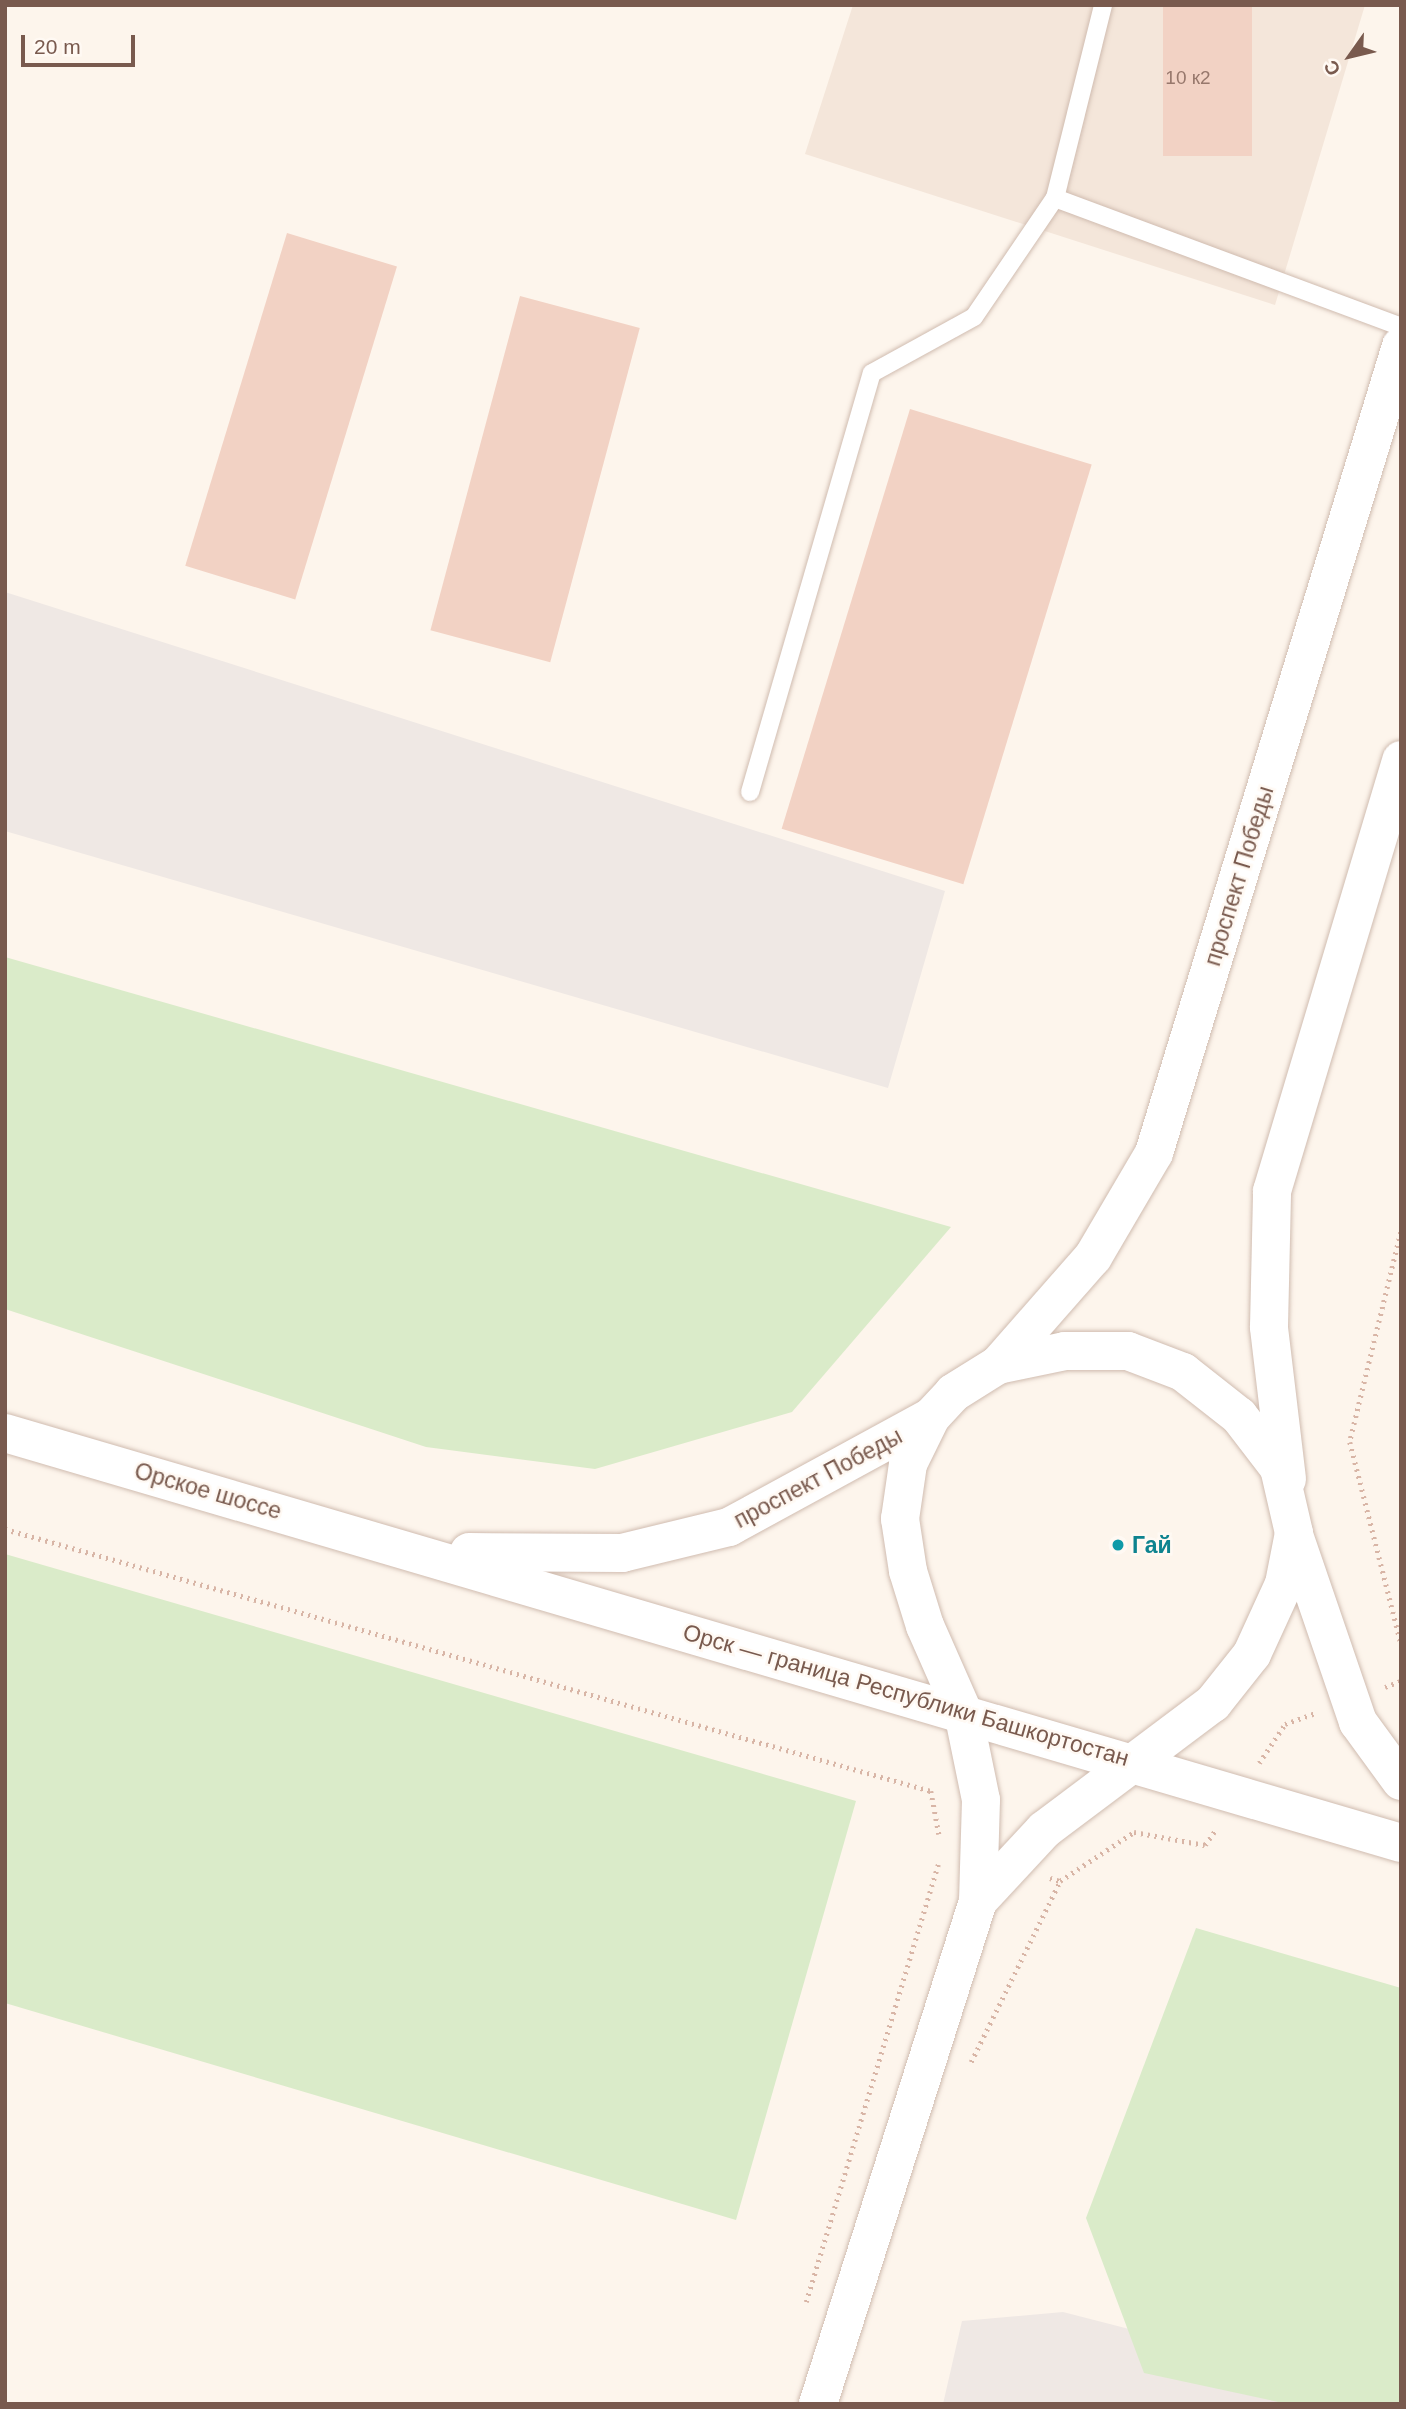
<!DOCTYPE html>
<meta charset="utf-8">
<style>
body{margin:0}
#map{position:relative;width:1406px;height:2409px;overflow:hidden;background:#fdf5ec;font-family:Arial,sans-serif}
div>[style]{position:absolute}
.residential>*{inset:0;background:#f4e6da}
.industrial>*{inset:0;background:#efe8e4}
.green>*{inset:0;background:#daebc9}
.building>*{inset:0;background:#f2d2c4;transform-origin:0 0}
.path>*{height:4.5px;margin-top:-2.25px;transform-origin:0;background:repeating-linear-gradient(90deg,#d8b5a6 0 2px,transparent 0 7px)}
.roads{filter:drop-shadow(0 0 2px #d0bcb0) drop-shadow(0 0 2px #d0bcb0)}
.lane>*{height:18px;margin:-9px;padding:0 9px;transform-origin:9px;border-radius:9px;background:#fff}
.secondary>*{height:38px;margin:-19px;padding:0 19px;transform-origin:19px;border-radius:19px;background:#fff}
.dots>*{width:19px;height:19px;translate:-50% -50%;box-sizing:border-box;border:4px solid #fff9f3;border-radius:50%}
span{translate:-50% -50%;white-space:nowrap;text-align:center;line-height:1.15;-webkit-text-stroke:5px #fff9f3;paint-order:stroke}
.number-label{font-size:19px;color:#97786c}
.number-label span{-webkit-text-stroke-width:0}
.street-label{font-size:23px;color:#795a4e}
.culture-label{font-size:23px;color:#0d838f;font-weight:700}
.left{translate:0 -50%;text-align:left}
.frame{position:absolute;inset:0;border:7px solid #795a4e;pointer-events:none}
.north{position:absolute;left:1315px;top:21px;width:70px;height:70px;-webkit-text-stroke:5px #fff9f3;paint-order:stroke;rotate:236deg;font-size:19px;font-weight:700;line-height:28px;text-align:center;color:#795a4e}
.north::after{content:'';display:block;margin:auto;width:24px;height:32px;background:#795a4e;clip-path:polygon(50% 0,100% 100%,50% 72%,0 100%)}
.scale{position:absolute;left:21px;top:35px;width:114px;height:32px;box-sizing:border-box;border:4px solid #795a4e;border-top:0;padding-left:9px;font-size:21px;line-height:24px;white-space:nowrap;color:#795a4e;-webkit-text-stroke:5px #fff9f3;paint-order:stroke}
</style>
<div id="map">
<div class="residential">
<i style="clip-path:polygon(853px 5px,1365px 5px,1275px 305px,805px 154px)"></i>
</div>
<div class="industrial">
<i style="clip-path:polygon(5px 592px,945px 891px,888px 1088px,5px 831px)"></i>
<i style="clip-path:polygon(1063px 2312px,1401px 2399px,1401px 2404px,943px 2404px,962px 2321px)"></i>
</div>
<div class="green">
<i style="clip-path:polygon(5px 957px,951px 1227px,792px 1412px,595px 1469px,426px 1447px,5px 1309px)"></i>
<i style="clip-path:polygon(5px 1554px,856px 1801px,736px 2220px,5px 2003px)"></i>
<i style="clip-path:polygon(1196px 1928px,1401px 1988px,1401px 2404px,1288px 2404px,1144px 2373px,1086px 2218px)"></i>
</div>
<div class="building">
<i style="left:1163px;top:5px;width:89px;height:151px"></i>
<i style="left:287px;top:233px;width:115px;height:348px;rotate:17deg"></i>
<i style="left:520px;top:296px;width:124px;height:346px;rotate:15deg"></i>
<i style="left:910px;top:409px;width:190px;height:439px;rotate:17deg"></i>
</div>
<div class="path">
<i style="left:1401px;top:1232px;width:216px;rotate:103.7deg"></i>
<i style="left:1350px;top:1442px;width:207px;rotate:75.8deg"></i>
<i style="left:5px;top:1529px;width:962px;rotate:15.8deg"></i>
<i style="left:931px;top:1791px;width:44px;rotate:79.5deg"></i>
<i style="left:1385px;top:1687px;width:17px;rotate:-21deg"></i>
<i style="left:1259px;top:1763px;width:47px;rotate:-56.3deg"></i>
<i style="left:1285px;top:1724px;width:32px;rotate:-20deg"></i>
<i style="left:1050px;top:1878px;width:10px;rotate:17deg"></i>
<i style="left:1060px;top:1881px;width:89px;rotate:-33.5deg"></i>
<i style="left:1134px;top:1832px;width:72px;rotate:10.4deg"></i>
<i style="left:1205px;top:1845px;width:19px;rotate:-55deg"></i>
<i style="left:971px;top:2062px;width:202px;rotate:-63.8deg"></i>
<i style="left:806px;top:2302px;width:457px;rotate:-73.2deg"></i>
</div>
<div class="roads">
<div class="lane">
<i style="left:1055px;top:198px;width:199px;rotate:-76deg"></i>
<i style="left:750px;top:792px;width:436px;rotate:-73.8deg"></i>
<i style="left:872px;top:373px;width:116px;rotate:-28.8deg"></i>
<i style="left:974px;top:317px;width:144px;rotate:-55.8deg"></i>
<i style="left:1055px;top:198px;width:369px;rotate:20.4deg"></i>
</div>
<div class="secondary">
<i style="left:998px;top:1365px;width:144px;rotate:-48.7deg"></i>
<i style="left:1093px;top:1257px;width:121px;rotate:-59.6deg"></i>
<i style="left:1154px;top:1153px;width:844px;rotate:-72.98deg"></i>
<i style="left:5px;top:1433px;width:1455px;rotate:16.37deg"></i>
<i style="left:1287px;top:1479px;width:153px;rotate:-96.8deg"></i>
<i style="left:1269px;top:1327px;width:136px;rotate:-88.7deg"></i>
<i style="left:1272px;top:1191px;width:450px;rotate:-73.3deg"></i>
<i style="left:1294px;top:1535px;width:198px;rotate:71.1deg"></i>
<i style="left:1358px;top:1722px;width:73px;rotate:53.9deg"></i>
<i style="left:469px;top:1552px;width:153px;rotate:0.4deg"></i>
<i style="left:622px;top:1553px;width:110px;rotate:-13.7deg"></i>
<i style="left:729px;top:1527px;width:230px;rotate:-28.6deg"></i>
<i style="left:818px;top:2404px;width:528px;rotate:-72.35deg"></i>
<i style="left:978px;top:1901px;width:101px;rotate:-88.3deg"></i>
<i style="left:981px;top:1800px;width:90px;rotate:-101.6deg"></i>
<i style="left:963px;top:1712px;width:94px;rotate:-113.8deg"></i>
<i style="left:925px;top:1626px;width:58px;rotate:-107.2deg"></i>
<i style="left:908px;top:1571px;width:53px;rotate:-98.7deg"></i>
<i style="left:900px;top:1519px;width:56px;rotate:-81.7deg"></i>
<i style="left:908px;top:1464px;width:52px;rotate:-63.9deg"></i>
<i style="left:931px;top:1417px;width:33px;rotate:-47deg"></i>
<i style="left:953px;top:1393px;width:53px;rotate:-31.9deg"></i>
<i style="left:998px;top:1365px;width:68px;rotate:-11.8deg"></i>
<i style="left:1065px;top:1351px;width:63px"></i>
<i style="left:1128px;top:1351px;width:59px;rotate:20.9deg"></i>
<i style="left:1183px;top:1372px;width:71px;rotate:38.2deg"></i>
<i style="left:1239px;top:1416px;width:66px;rotate:52.4deg"></i>
<i style="left:1279px;top:1468px;width:67px;rotate:77deg"></i>
<i style="left:1294px;top:1533px;width:52px;rotate:101.1deg"></i>
<i style="left:1284px;top:1584px;width:77px;rotate:114.6deg"></i>
<i style="left:1252px;top:1654px;width:63px;rotate:128.5deg"></i>
<i style="left:1213px;top:1703px;width:211px;rotate:143.1deg"></i>
<i style="left:1044px;top:1830px;width:97px;rotate:132.9deg"></i>
</div>
</div>
<div class="dots">
<i style="left:1118px;top:1545px;background:#0f9aa8"></i>
</div>
<div class="number-label">
<span style="left:1188px;top:78px">10 к2</span>
</div>
<div class="street-label">
<span style="left:1239px;top:876px;rotate:-73deg">проспект Победы</span>
<span style="left:818px;top:1478px;rotate:-28deg">проспект Победы</span>
<span style="left:208px;top:1491px;rotate:16deg">Орское шоссе</span>
<span style="left:906px;top:1695px;rotate:16deg">Орск — граница Республики Башкортостан</span>
</div>
<div class="culture-label">
<span class="left" style="left:1132px;top:1545px">Гай</span>
</div>
<div class="frame"></div>
<div class="north">С</div>
<div class="scale">20 m</div>
</div>
